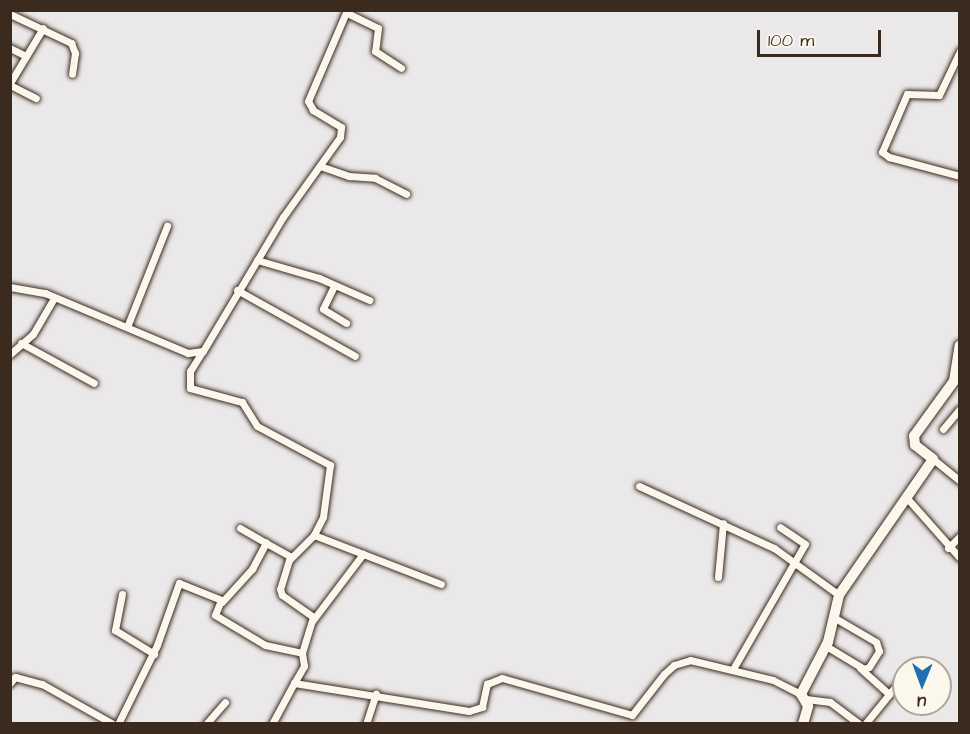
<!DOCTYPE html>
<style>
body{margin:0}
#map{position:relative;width:970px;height:734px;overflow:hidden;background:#ebe8e9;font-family:"Architects Daughter",sans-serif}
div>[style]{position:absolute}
.roads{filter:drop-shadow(0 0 2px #3b2a1e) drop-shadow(0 0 2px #3b2a1e)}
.street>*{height:7px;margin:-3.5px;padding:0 3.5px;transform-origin:3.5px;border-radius:3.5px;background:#fbf7ec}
.secondary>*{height:10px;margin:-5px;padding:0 5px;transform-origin:5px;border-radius:5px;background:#fbf7ec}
span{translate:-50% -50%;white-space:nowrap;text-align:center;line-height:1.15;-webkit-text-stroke:6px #fbf7ec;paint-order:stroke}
.frame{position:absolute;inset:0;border:12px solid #3b2a1e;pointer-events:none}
.north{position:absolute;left:892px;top:656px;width:60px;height:60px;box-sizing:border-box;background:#fbf7ec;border:2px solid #aea59a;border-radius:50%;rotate:181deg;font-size:16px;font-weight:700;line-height:24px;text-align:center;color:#3b2a1e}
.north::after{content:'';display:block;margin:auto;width:21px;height:27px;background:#1f6fb2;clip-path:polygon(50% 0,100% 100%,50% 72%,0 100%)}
.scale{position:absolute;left:757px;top:30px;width:124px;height:27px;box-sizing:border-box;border:3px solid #3b2a1e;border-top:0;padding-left:8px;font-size:18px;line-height:21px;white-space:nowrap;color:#3b2a1e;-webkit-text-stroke:4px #fbf7ec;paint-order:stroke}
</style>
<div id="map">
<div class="roads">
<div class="street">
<i style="left:347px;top:13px;width:34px;rotate:26deg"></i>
<i style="left:378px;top:28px;width:23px;rotate:97deg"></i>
<i style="left:375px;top:51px;width:31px;rotate:33deg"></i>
<i style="left:10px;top:14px;width:68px;rotate:25.4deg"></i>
<i style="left:71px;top:43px;width:11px;rotate:68deg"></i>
<i style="left:75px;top:53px;width:21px;rotate:98deg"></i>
<i style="left:10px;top:48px;width:18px;rotate:27deg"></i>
<i style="left:960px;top:51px;width:49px;rotate:115.5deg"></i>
<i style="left:939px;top:95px;width:32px;rotate:-178deg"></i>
<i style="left:907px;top:94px;width:63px;rotate:113.3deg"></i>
<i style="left:882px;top:152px;width:9px;rotate:36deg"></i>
<i style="left:889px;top:157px;width:73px;rotate:15deg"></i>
<i style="left:10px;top:83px;width:64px;rotate:-59deg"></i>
<i style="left:10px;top:85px;width:29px;rotate:27deg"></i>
<i style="left:320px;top:166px;width:31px;rotate:19deg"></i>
<i style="left:349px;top:176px;width:26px;rotate:4deg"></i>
<i style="left:375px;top:178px;width:35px;rotate:27deg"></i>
<i style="left:257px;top:260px;width:65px;rotate:16.2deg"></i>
<i style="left:319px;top:278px;width:55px;rotate:23.7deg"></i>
<i style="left:334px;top:286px;width:25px;rotate:116deg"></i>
<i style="left:323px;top:309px;width:27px;rotate:31deg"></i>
<i style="left:10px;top:287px;width:36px;rotate:10deg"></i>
<i style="left:45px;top:293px;width:155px;rotate:22.8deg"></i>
<i style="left:188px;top:353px;width:15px;rotate:-8deg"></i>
<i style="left:203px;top:351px;width:156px;rotate:-59.2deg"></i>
<i style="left:283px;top:217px;width:98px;rotate:-54.5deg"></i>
<i style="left:340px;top:137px;width:10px;rotate:-84deg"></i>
<i style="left:341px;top:127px;width:33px;rotate:-149deg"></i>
<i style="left:313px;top:110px;width:10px;rotate:-119deg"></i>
<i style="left:308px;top:101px;width:99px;rotate:-66.8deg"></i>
<i style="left:237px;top:290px;width:135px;rotate:29.2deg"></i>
<i style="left:127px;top:327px;width:109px;rotate:-68.4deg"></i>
<i style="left:21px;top:343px;width:83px;rotate:28.7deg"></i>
<i style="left:202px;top:352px;width:22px;rotate:122deg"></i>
<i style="left:190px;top:371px;width:17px;rotate:90deg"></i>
<i style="left:190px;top:388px;width:54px;rotate:15.1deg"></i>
<i style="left:242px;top:402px;width:28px;rotate:58deg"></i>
<i style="left:257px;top:426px;width:83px;rotate:28.1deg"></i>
<i style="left:330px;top:465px;width:52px;rotate:97.7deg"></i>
<i style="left:323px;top:517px;width:20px;rotate:117deg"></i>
<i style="left:314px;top:535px;width:35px;rotate:135deg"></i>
<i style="left:289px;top:560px;width:30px;rotate:107deg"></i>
<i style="left:280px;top:589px;width:6px;rotate:72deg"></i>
<i style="left:282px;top:595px;width:38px;rotate:35deg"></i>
<i style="left:313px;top:617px;width:38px;rotate:107deg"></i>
<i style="left:10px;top:354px;width:30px;rotate:-41deg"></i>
<i style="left:33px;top:334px;width:42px;rotate:-59.7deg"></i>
<i style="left:943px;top:429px;width:26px;rotate:-50deg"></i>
<i style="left:933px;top:459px;width:35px;rotate:39deg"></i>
<i style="left:639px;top:486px;width:149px;rotate:24.7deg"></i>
<i style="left:774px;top:548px;width:80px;rotate:35.9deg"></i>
<i style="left:906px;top:497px;width:81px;rotate:48.5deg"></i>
<i style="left:314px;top:535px;width:136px;rotate:21.1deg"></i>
<i style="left:266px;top:543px;width:29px;rotate:29deg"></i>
<i style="left:948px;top:548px;width:17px;rotate:-45deg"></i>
<i style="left:718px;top:577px;width:54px;rotate:-84.7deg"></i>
<i style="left:122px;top:594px;width:37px;rotate:101deg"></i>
<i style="left:115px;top:630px;width:46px;rotate:31.6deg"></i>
<i style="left:222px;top:602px;width:45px;rotate:-47.7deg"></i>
<i style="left:252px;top:569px;width:30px;rotate:-62deg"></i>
<i style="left:266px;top:543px;width:30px;rotate:-150deg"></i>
<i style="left:313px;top:620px;width:83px;rotate:-52.9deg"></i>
<i style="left:826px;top:646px;width:44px;rotate:31.2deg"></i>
<i style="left:864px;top:669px;width:5px;rotate:-22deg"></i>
<i style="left:869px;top:667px;width:19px;rotate:-58deg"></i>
<i style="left:879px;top:651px;width:9px;rotate:-108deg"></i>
<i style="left:876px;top:642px;width:48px;rotate:-149.7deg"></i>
<i style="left:860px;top:668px;width:39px;rotate:42deg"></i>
<i style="left:889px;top:694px;width:23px;rotate:-49deg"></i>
<i style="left:733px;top:669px;width:144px;rotate:-60.1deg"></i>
<i style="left:805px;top:544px;width:30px;rotate:-146deg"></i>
<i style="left:10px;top:683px;width:8px;rotate:-50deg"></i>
<i style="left:15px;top:677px;width:28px;rotate:15deg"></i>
<i style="left:42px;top:684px;width:81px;rotate:29.4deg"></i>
<i style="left:806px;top:699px;width:24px;rotate:7deg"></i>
<i style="left:830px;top:702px;width:36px;rotate:37deg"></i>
<i style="left:118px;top:724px;width:88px;rotate:-63.7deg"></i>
<i style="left:157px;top:645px;width:66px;rotate:-70.5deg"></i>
<i style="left:179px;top:583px;width:45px;rotate:22deg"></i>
<i style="left:221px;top:600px;width:16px;rotate:112deg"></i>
<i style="left:215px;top:615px;width:58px;rotate:31deg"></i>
<i style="left:265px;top:645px;width:38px;rotate:12deg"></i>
<i style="left:302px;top:653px;width:13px;rotate:81deg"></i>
<i style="left:304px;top:666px;width:20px;rotate:120deg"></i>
<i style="left:206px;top:724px;width:29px;rotate:-49deg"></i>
<i style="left:272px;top:724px;width:47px;rotate:-61.8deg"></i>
<i style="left:294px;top:683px;width:177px;rotate:9.1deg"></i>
<i style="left:469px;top:711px;width:14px;rotate:-17deg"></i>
<i style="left:482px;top:707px;width:24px;rotate:-78deg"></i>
<i style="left:487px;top:684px;width:16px;rotate:-22deg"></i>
<i style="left:502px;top:678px;width:135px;rotate:15.9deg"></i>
<i style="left:632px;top:715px;width:52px;rotate:-52deg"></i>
<i style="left:664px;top:674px;width:13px;rotate:-42deg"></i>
<i style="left:674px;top:665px;width:17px;rotate:-17deg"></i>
<i style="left:690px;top:660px;width:85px;rotate:13.5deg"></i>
<i style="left:773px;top:680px;width:31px;rotate:27deg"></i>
<i style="left:366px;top:724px;width:32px;rotate:-72deg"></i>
<i style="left:865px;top:724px;width:38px;rotate:-51deg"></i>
</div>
<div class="secondary">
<i style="left:803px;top:724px;width:19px;rotate:-74deg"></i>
<i style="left:808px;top:706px;width:14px;rotate:-120deg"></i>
<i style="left:801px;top:694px;width:59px;rotate:-62.6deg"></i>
<i style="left:828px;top:642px;width:48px;rotate:-76.8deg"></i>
<i style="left:839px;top:595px;width:165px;rotate:-55.3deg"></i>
<i style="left:933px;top:459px;width:23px;rotate:-142deg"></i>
<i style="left:915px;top:445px;width:9px;rotate:-96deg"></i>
<i style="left:914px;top:436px;width:68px;rotate:-54deg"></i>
<i style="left:954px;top:381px;width:36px;rotate:-81deg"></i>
</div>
</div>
<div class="frame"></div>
<div class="north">U</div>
<div class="scale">100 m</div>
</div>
